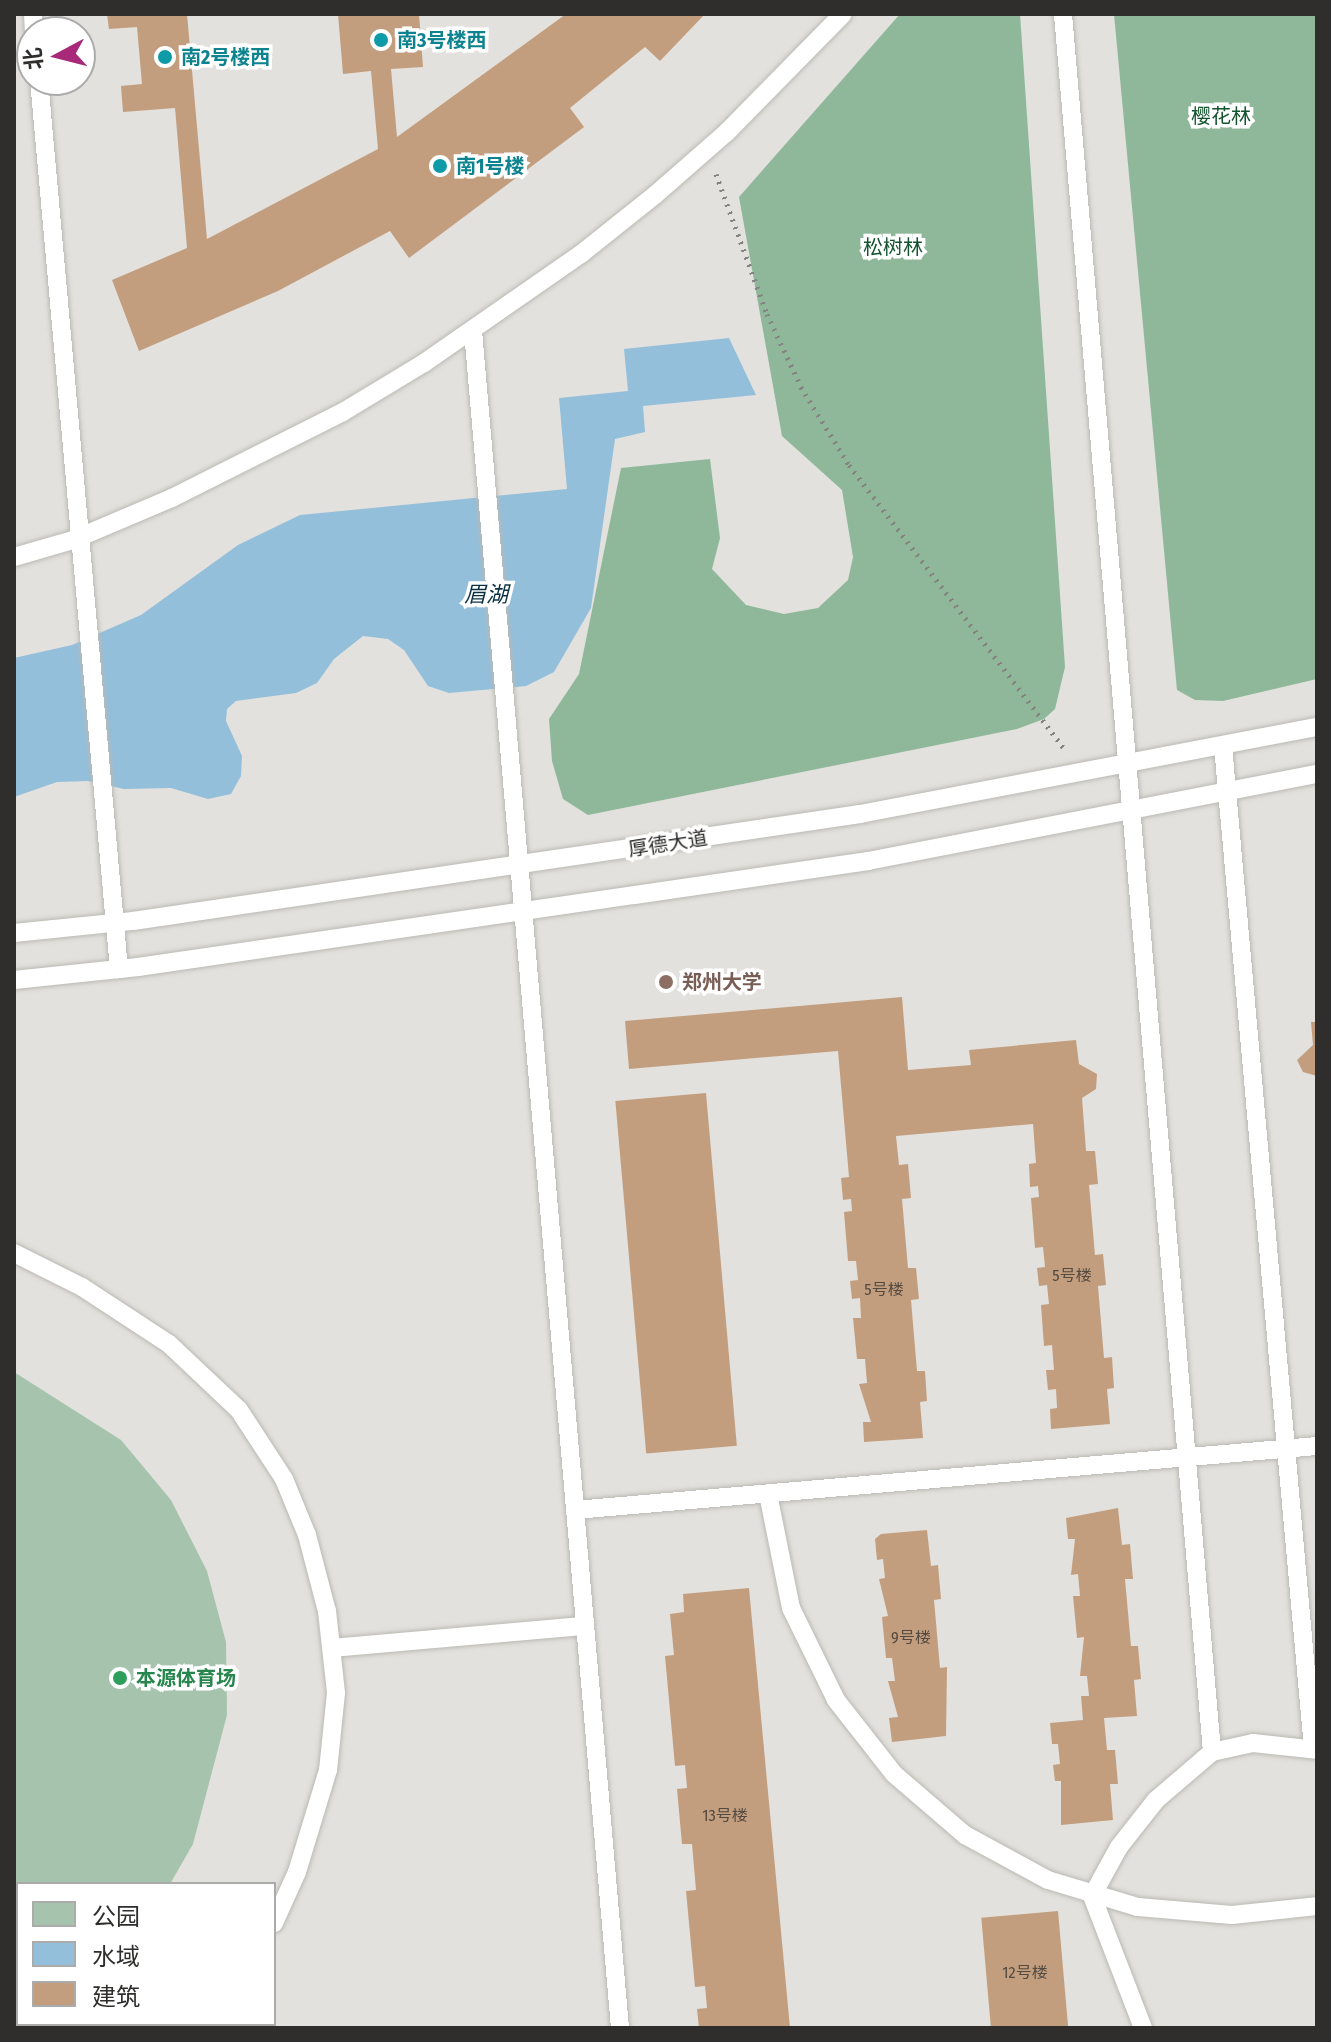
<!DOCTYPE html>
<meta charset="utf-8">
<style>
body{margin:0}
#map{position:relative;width:1331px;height:2042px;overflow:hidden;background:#e3e1dd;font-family:"Fira Sans Condensed","Noto Sans SC",sans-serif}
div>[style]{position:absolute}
.green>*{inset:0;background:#a6c4ad}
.forest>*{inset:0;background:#8fb89a}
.water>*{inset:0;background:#93bfdb}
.building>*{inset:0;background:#c29e7e;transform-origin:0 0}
.path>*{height:5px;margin-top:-2.5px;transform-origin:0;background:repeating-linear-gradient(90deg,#858381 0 2px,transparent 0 8px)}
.roads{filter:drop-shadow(0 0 2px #bab9b4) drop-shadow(0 0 2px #bab9b4)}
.lane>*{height:18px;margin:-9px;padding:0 9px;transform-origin:9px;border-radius:9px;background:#fff}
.dots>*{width:22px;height:22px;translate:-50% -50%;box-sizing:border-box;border:4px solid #fff;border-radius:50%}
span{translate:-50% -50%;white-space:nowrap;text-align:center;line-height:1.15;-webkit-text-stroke:7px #fff;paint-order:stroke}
.number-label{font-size:16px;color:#544a40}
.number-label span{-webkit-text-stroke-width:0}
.culture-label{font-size:20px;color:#0d838f;font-weight:700}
.left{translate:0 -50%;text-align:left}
.park-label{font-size:20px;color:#13542e}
.street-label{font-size:20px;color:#2f2e2c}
.education-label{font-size:20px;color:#785e54;font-weight:700}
.leisure-label{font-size:20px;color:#27864d;font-weight:700}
.water-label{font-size:22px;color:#093043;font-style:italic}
.frame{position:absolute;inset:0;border:16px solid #2f2e2c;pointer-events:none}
.legend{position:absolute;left:16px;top:1882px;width:260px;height:144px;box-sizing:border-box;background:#fff;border:2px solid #acabab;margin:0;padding:10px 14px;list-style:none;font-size:24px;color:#2f2e2c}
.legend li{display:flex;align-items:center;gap:16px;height:40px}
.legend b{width:40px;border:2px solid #acabab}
.north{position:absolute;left:16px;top:16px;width:80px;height:80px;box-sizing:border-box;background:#fff;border:2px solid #acabab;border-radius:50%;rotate:263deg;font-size:22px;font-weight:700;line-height:32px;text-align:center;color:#2f2e2c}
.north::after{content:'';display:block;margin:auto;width:28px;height:36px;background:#a82979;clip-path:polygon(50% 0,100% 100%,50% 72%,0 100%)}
</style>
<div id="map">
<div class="green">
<i style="clip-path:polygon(14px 1372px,121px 1440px,171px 1500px,207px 1571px,226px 1642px,227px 1715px,193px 1844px,170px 1884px,18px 1884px,18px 2024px,59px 2024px,55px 2028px,14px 2028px)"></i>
</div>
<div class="forest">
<i style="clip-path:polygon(900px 14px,1020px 14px,1065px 667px,1055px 709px,1044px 719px,1017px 729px,588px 815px,563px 799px,552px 761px,549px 719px,579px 674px,621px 468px,710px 459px,720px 538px,712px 569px,746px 605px,784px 614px,818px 608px,848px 580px,853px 557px,842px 490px,782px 436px,739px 197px)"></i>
<i style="clip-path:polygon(1114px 14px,1317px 14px,1317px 679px,1223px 701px,1195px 700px,1177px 690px)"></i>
</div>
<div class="water">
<i style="clip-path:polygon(729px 338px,756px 395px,643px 406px,645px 432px,615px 439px,591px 608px,554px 672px,526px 686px,449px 693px,428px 686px,404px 650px,388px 639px,363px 636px,334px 659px,317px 683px,296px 693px,236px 701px,227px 709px,226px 721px,242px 756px,241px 776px,231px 794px,208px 799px,171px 788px,124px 789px,88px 781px,57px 782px,14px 797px,14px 658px,72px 645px,141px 615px,238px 545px,300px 515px,567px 489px,559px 398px,628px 391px,624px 349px)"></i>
</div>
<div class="building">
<i style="clip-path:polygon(107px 14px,187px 14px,207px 239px,378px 149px,371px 71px,343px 74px,338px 14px,419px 14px,423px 67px,391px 69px,397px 137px,566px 14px,705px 14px,660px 61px,645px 47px,570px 108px,584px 127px,409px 258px,390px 231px,278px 291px,139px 351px,112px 280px,187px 248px,175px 108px,123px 112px,121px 86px,142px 84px,137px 27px,109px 29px)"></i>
<i style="clip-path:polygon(902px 997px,908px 1070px,971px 1065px,969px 1050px,1076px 1040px,1079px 1064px,1097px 1074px,1096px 1089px,1082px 1098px,1086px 1151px,1095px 1151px,1098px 1184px,1089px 1185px,1095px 1255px,1103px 1254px,1106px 1285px,1098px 1286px,1104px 1358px,1112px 1357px,1114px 1388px,1107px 1389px,1110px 1424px,1051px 1429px,1050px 1409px,1057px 1408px,1056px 1389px,1048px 1390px,1046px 1370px,1054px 1370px,1052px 1345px,1044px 1346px,1041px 1305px,1049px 1304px,1047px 1285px,1039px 1286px,1037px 1268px,1045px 1267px,1043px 1247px,1035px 1248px,1031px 1198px,1039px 1197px,1038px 1186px,1030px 1187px,1029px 1164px,1036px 1163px,1033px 1124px,896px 1136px,899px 1165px,908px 1164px,911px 1198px,902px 1199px,908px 1268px,916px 1268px,919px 1299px,911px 1300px,917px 1371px,925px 1371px,927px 1401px,920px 1402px,923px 1438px,864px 1442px,863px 1422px,871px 1422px,859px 1384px,867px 1383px,865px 1359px,857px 1359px,853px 1318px,861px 1318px,860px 1298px,852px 1299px,850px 1281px,858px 1280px,856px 1261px,848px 1261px,844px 1212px,852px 1211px,851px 1199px,843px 1200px,841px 1178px,849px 1177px,838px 1051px,629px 1069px,625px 1021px)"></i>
<i style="clip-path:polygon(1311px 1022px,1317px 1022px,1317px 1076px,1303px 1072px,1297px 1060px,1313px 1045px)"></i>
<i style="left:706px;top:1093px;width:354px;height:91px;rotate:85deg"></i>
<i style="clip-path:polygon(1118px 1508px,1122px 1545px,1130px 1544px,1133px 1579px,1125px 1579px,1131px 1646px,1138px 1646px,1141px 1679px,1134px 1680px,1137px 1716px,1104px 1718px,1107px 1750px,1115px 1750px,1118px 1784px,1110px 1784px,1113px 1820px,1061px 1825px,1061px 1781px,1055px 1781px,1053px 1765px,1060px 1764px,1058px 1744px,1052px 1744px,1050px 1723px,1083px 1720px,1081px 1696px,1089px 1696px,1087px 1676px,1080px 1676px,1084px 1637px,1077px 1638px,1073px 1596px,1080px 1596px,1078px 1574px,1071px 1575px,1075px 1539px,1068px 1539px,1066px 1518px)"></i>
<i style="clip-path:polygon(927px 1530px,931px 1566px,938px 1565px,941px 1599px,934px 1600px,940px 1668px,947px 1667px,946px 1736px,892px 1742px,889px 1718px,898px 1717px,888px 1681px,895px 1681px,892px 1658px,886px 1658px,882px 1617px,888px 1616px,879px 1579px,885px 1578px,883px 1559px,877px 1560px,875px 1539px,881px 1534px)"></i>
<i style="clip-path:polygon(749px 1588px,790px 2028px,699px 2028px,697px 2009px,707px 2008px,705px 1986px,695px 1987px,686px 1891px,696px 1890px,692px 1844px,682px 1844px,677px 1789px,687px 1788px,685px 1765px,675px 1766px,665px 1656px,674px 1655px,670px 1614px,684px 1612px,683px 1594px)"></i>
<i style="left:1058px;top:1911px;width:118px;height:77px;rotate:85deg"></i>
</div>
<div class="path">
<i style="left:716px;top:174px;width:149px;rotate:70deg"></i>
<i style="left:767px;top:314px;width:81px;rotate:65deg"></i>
<i style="left:801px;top:387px;width:92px;rotate:58.4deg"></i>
<i style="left:849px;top:465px;width:358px;rotate:52.8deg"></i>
</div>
<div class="roads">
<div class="lane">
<i style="left:33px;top:14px;width:18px;rotate:87deg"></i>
<i style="left:1063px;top:14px;width:1744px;rotate:85.1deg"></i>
<i style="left:39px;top:80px;width:893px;rotate:84.86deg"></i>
<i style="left:473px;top:331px;width:1703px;rotate:85.05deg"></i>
<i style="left:14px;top:557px;width:61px;rotate:-16.1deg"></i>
<i style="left:73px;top:540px;width:108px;rotate:-23deg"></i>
<i style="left:172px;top:498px;width:191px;rotate:-26.7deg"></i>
<i style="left:343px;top:412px;width:95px;rotate:-31.2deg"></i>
<i style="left:424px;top:363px;width:191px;rotate:-34.8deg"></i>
<i style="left:581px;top:254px;width:95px;rotate:-38.6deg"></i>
<i style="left:655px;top:195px;width:96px;rotate:-41.2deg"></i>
<i style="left:727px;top:132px;width:165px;rotate:-45.5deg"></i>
<i style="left:1223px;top:746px;width:1006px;rotate:84.87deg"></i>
<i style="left:14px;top:933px;width:120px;rotate:-5.8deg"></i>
<i style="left:133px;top:921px;width:735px;rotate:-8.37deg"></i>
<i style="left:860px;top:814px;width:465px;rotate:-10.8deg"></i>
<i style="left:14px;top:980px;width:125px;rotate:-6deg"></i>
<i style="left:138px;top:967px;width:738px;rotate:-8.26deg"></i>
<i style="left:868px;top:861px;width:457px;rotate:-11deg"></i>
<i style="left:14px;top:1253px;width:76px;rotate:26.6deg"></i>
<i style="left:82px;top:1287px;width:104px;rotate:33.2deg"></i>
<i style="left:169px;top:1344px;width:96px;rotate:43.3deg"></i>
<i style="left:239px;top:1410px;width:82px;rotate:56.9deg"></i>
<i style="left:284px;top:1479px;width:61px;rotate:67.7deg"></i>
<i style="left:307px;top:1535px;width:79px;rotate:75.3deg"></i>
<i style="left:327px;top:1611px;width:82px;rotate:83.7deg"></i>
<i style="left:336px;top:1693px;width:77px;rotate:95.9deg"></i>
<i style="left:328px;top:1770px;width:107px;rotate:106.9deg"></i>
<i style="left:297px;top:1872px;width:56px;rotate:114.3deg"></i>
<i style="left:768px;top:1494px;width:116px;rotate:78.6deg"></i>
<i style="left:791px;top:1608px;width:102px;rotate:63.9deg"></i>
<i style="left:836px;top:1700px;width:94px;rotate:51.9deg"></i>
<i style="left:894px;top:1774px;width:94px;rotate:40.7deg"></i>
<i style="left:965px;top:1835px;width:94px;rotate:28.5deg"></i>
<i style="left:1048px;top:1880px;width:94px;rotate:16.7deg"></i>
<i style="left:1138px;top:1907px;width:94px;rotate:4.9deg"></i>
<i style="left:1232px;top:1915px;width:85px;rotate:-6deg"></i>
<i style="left:575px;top:1510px;width:745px;rotate:-4.93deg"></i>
<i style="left:332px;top:1648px;width:254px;rotate:-5deg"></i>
<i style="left:213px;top:2028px;width:5px;rotate:-53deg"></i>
<i style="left:1143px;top:2028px;width:142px;rotate:-111.1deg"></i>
<i style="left:1092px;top:1896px;width:56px;rotate:-61.1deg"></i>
<i style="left:1119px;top:1847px;width:60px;rotate:-51.8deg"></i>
<i style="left:1156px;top:1800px;width:74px;rotate:-40.6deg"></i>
<i style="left:1212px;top:1752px;width:42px;rotate:-12.4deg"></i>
<i style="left:1253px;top:1743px;width:64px;rotate:6.2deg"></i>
</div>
</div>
<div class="dots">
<i style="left:381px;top:40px;background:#0f9aa8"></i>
<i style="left:165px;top:57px;background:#0f9aa8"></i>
<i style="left:440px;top:166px;background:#0f9aa8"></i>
<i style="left:666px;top:982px;background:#8d6e63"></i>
<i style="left:120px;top:1678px;background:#2e9e5b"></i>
</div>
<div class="number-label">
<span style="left:1072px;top:1276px">5号楼</span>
<span style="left:884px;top:1290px">5号楼</span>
<span style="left:911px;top:1638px">9号楼</span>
<span style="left:725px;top:1816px">13号楼</span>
<span style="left:1025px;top:1973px">12号楼</span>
</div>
<div class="culture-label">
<span class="left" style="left:397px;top:40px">南3号楼西</span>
<span class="left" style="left:181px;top:57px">南2号楼西</span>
<span class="left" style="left:456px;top:166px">南1号楼</span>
</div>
<div class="park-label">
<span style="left:1221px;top:116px">樱花林</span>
<span style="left:893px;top:247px">松树林</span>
</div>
<div class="street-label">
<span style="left:668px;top:844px;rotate:-9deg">厚德大道</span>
</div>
<div class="education-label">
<span class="left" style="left:682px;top:982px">郑州大学</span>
</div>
<div class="leisure-label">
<span class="left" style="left:136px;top:1678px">本源体育场</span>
</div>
<div class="water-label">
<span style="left:486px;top:595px">眉湖</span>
</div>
<div class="frame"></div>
<ul class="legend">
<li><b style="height:22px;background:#a6c4ad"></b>公园</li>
<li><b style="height:22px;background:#93bfdb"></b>水域</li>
<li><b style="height:22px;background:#c29e7e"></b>建筑</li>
</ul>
<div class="north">北</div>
</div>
